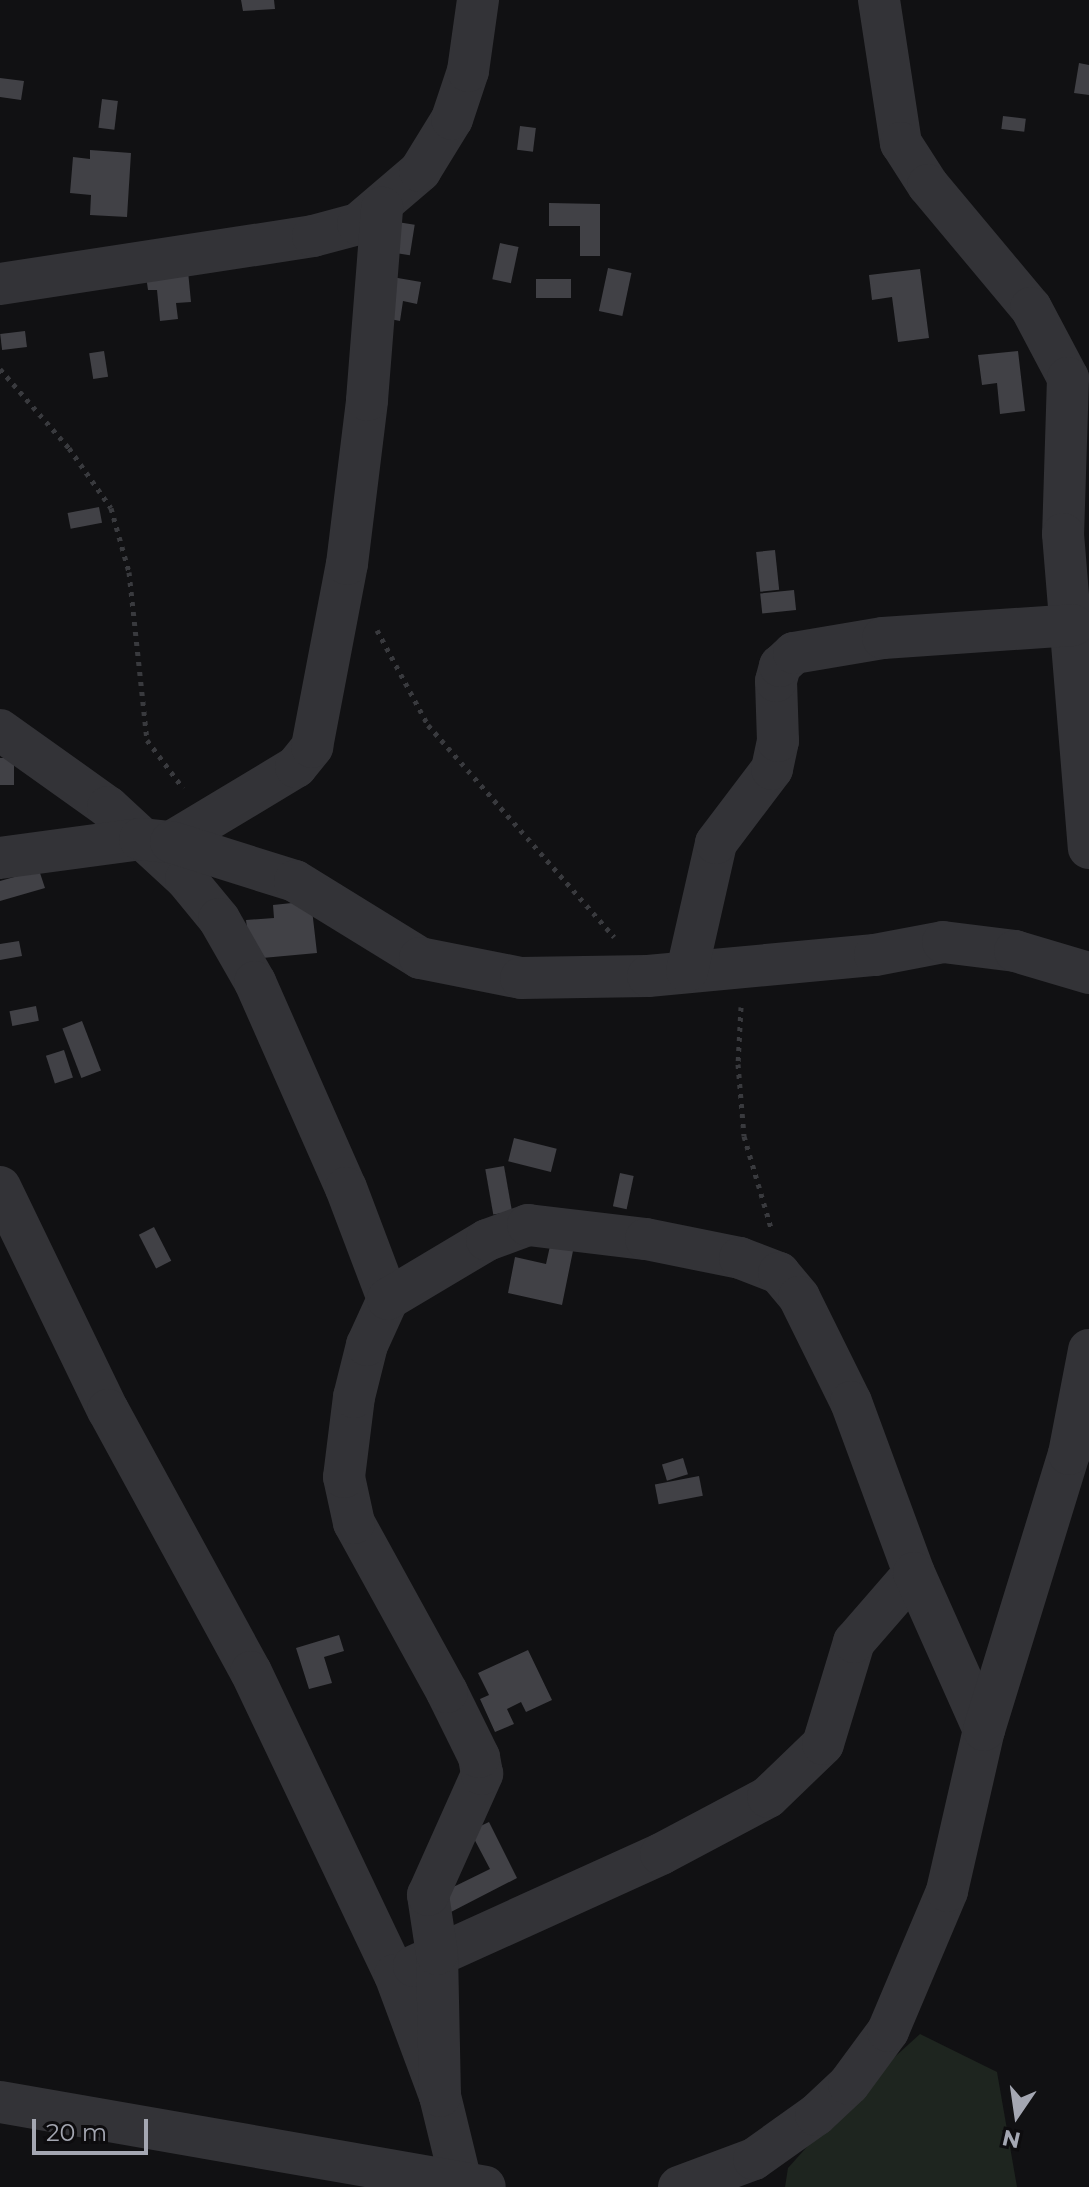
<!DOCTYPE html>
<style>
body{margin:0}
#map{position:relative;width:1089px;height:2187px;overflow:hidden;background:#111113;font-family:Montserrat,sans-serif}
div>[style]{position:absolute}
.green>*{inset:0;background:#1e251f}
.building>*{inset:0;background:#414146;transform-origin:0 0}
.path>*{height:5px;margin-top:-2.5px;transform-origin:0;background:repeating-linear-gradient(90deg,#393a3e 0 4px,transparent 0 10px)}
.minor>*{height:42px;margin:-21px;padding:0 21px;transform-origin:21px;border-radius:21px;background:#333337}
span{translate:-50% -50%;white-space:nowrap;text-align:center;line-height:1.15;-webkit-text-stroke:8px #0d0c0e;paint-order:stroke}
.north{position:absolute;left:977px;top:2075px;width:80px;height:80px;-webkit-text-stroke:6px #0d0c0e;paint-order:stroke;rotate:193deg;font-size:22px;font-weight:700;line-height:32px;text-align:center;color:#a4a7b2}
.north::after{content:'';display:block;margin:auto;width:28px;height:36px;background:#a4a7b2;clip-path:polygon(50% 0,100% 100%,50% 72%,0 100%)}
.scale{position:absolute;left:32px;top:2119px;width:116px;height:36px;box-sizing:border-box;border:4px solid #a4a7b2;border-top:0;padding-left:10px;font-size:24px;line-height:28px;white-space:nowrap;color:#a4a7b2;-webkit-text-stroke:6px #0d0c0e;paint-order:stroke}
</style>
<div id="map">
<div class="green">
<i style="clip-path:polygon(920px 2034px,997px 2072px,1017px 2187px,785px 2187px,788px 2168px,856px 2092px)"></i>
</div>
<div class="building">
<i style="clip-path:polygon(241px 0,274px 0,275px 9px,243px 11px)"></i>
<i style="clip-path:polygon(1079px 63px,1089px 65px,1089px 95px,1074px 93px)"></i>
<i style="clip-path:polygon(0 78px,24px 81px,21px 100px,0 97px)"></i>
<i style="left:102px;top:99px;width:16px;height:29px;rotate:7deg"></i>
<i style="left:1003px;top:116px;width:23px;height:13px;rotate:7deg"></i>
<i style="left:520px;top:126px;width:16px;height:24px;rotate:7deg"></i>
<i style="clip-path:polygon(90px 150px,131px 153px,127px 217px,90px 215px,91px 195px,70px 193px,73px 157px,90px 159px)"></i>
<i style="clip-path:polygon(549px 203px,600px 204px,600px 256px,580px 256px,580px 226px,549px 226px)"></i>
<i style="left:391px;top:221px;width:24px;height:31px;rotate:9deg"></i>
<i style="left:500px;top:243px;width:19px;height:37px;rotate:12deg"></i>
<i style="left:608px;top:268px;width:24px;height:44px;rotate:12deg"></i>
<i style="clip-path:polygon(920px 269px,929px 338px,898px 342px,892px 297px,872px 300px,869px 275px)"></i>
<i style="clip-path:polygon(188px 271px,191px 302px,176px 303px,178px 319px,160px 321px,157px 290px,148px 290px,146px 276px)"></i>
<i style="clip-path:polygon(392px 277px,421px 282px,417px 304px,403px 301px,400px 321px,385px 318px)"></i>
<i style="left:571px;top:279px;width:19px;height:35px;rotate:90deg"></i>
<i style="left:25px;top:331px;width:16px;height:25px;rotate:83deg"></i>
<i style="left:104px;top:351px;width:26px;height:15px;rotate:81deg"></i>
<i style="clip-path:polygon(1018px 351px,1025px 411px,1000px 414px,997px 383px,982px 385px,978px 355px)"></i>
<i style="left:99px;top:507px;width:16px;height:32px;rotate:79deg"></i>
<i style="left:775px;top:550px;width:40px;height:19px;rotate:84deg"></i>
<i style="left:794px;top:590px;width:20px;height:34px;rotate:84deg"></i>
<i style="left:0;top:758px;width:14px;height:27px"></i>
<i style="clip-path:polygon(39px 870px,45px 888px,0 901px,0 881px)"></i>
<i style="clip-path:polygon(311px 901px,317px 953px,251px 959px,246px 920px,274px 918px,273px 905px)"></i>
<i style="clip-path:polygon(19px 941px,22px 956px,0 960px,0 944px)"></i>
<i style="left:36px;top:1006px;width:15px;height:27px;rotate:79deg"></i>
<i style="left:82px;top:1021px;width:53px;height:21px;rotate:69deg"></i>
<i style="left:64px;top:1050px;width:29px;height:19px;rotate:72deg"></i>
<i style="left:514px;top:1138px;width:44px;height:24px;rotate:14deg"></i>
<i style="left:504px;top:1166px;width:46px;height:19px;rotate:80deg"></i>
<i style="left:620px;top:1173px;width:14px;height:34px;rotate:12deg"></i>
<i style="left:154px;top:1227px;width:38px;height:17px;rotate:63deg"></i>
<i style="clip-path:polygon(552px 1237px,575px 1241px,562px 1305px,508px 1293px,515px 1257px,546px 1264px)"></i>
<i style="left:683px;top:1458px;width:17px;height:22px;rotate:73deg"></i>
<i style="left:699px;top:1476px;width:20px;height:45px;rotate:79deg"></i>
<i style="clip-path:polygon(339px 1635px,344px 1651px,324px 1657px,332px 1683px,309px 1689px,296px 1648px)"></i>
<i style="clip-path:polygon(528px 1650px,552px 1700px,526px 1712px,521px 1702px,507px 1709px,514px 1724px,495px 1732px,480px 1699px,489px 1695px,478px 1673px)"></i>
<i style="clip-path:polygon(489px 1822px,517px 1878px,449px 1913px,439px 1894px,490px 1869px,470px 1831px)"></i>
</div>
<div class="path">
<i style="left:0;top:369px;width:105px;rotate:48.9deg"></i>
<i style="left:69px;top:448px;width:73px;rotate:55deg"></i>
<i style="left:111px;top:508px;width:66px;rotate:74.3deg"></i>
<i style="left:129px;top:572px;width:169px;rotate:83.9deg"></i>
<i style="left:147px;top:740px;width:60px;rotate:53.1deg"></i>
<i style="left:377px;top:630px;width:108px;rotate:61.8deg"></i>
<i style="left:428px;top:725px;width:282px;rotate:48.7deg"></i>
<i style="left:741px;top:1007px;width:57px;rotate:93deg"></i>
<i style="left:738px;top:1064px;width:72px;rotate:85.2deg"></i>
<i style="left:744px;top:1136px;width:96px;rotate:73.6deg"></i>
</div>
<div class="minor">
<i style="left:879px;top:0;width:145px;rotate:81.3deg"></i>
<i style="left:901px;top:143px;width:50px;rotate:57.3deg"></i>
<i style="left:928px;top:185px;width:160px;rotate:50.1deg"></i>
<i style="left:1031px;top:308px;width:79px;rotate:62.1deg"></i>
<i style="left:1068px;top:378px;width:156px;rotate:91.8deg"></i>
<i style="left:1063px;top:534px;width:315px;rotate:85.3deg"></i>
<i style="left:0;top:284px;width:317px;rotate:-8.7deg"></i>
<i style="left:313px;top:236px;width:47px;rotate:-14.9deg"></i>
<i style="left:358px;top:224px;width:82px;rotate:-40.5deg"></i>
<i style="left:420px;top:171px;width:61px;rotate:-58.4deg"></i>
<i style="left:452px;top:119px;width:51px;rotate:-71.6deg"></i>
<i style="left:468px;top:71px;width:72px;rotate:-82deg"></i>
<i style="left:0;top:730px;width:133px;rotate:35.5deg"></i>
<i style="left:108px;top:807px;width:106px;rotate:42.7deg"></i>
<i style="left:186px;top:879px;width:52px;rotate:50.5deg"></i>
<i style="left:219px;top:919px;width:73px;rotate:60.3deg"></i>
<i style="left:255px;top:982px;width:225px;rotate:66.2deg"></i>
<i style="left:346px;top:1188px;width:119px;rotate:69.3deg"></i>
<i style="left:171px;top:842px;width:146px;rotate:-31deg"></i>
<i style="left:296px;top:767px;width:26px;rotate:-51deg"></i>
<i style="left:312px;top:747px;width:186px;rotate:-79.2deg"></i>
<i style="left:347px;top:564px;width:165px;rotate:-83deg"></i>
<i style="left:367px;top:400px;width:193px;rotate:-85.5deg"></i>
<i style="left:0;top:858px;width:141px;rotate:-7.7deg"></i>
<i style="left:140px;top:839px;width:31px;rotate:6deg"></i>
<i style="left:171px;top:842px;width:130px;rotate:17.5deg"></i>
<i style="left:295px;top:881px;width:147px;rotate:31.6deg"></i>
<i style="left:420px;top:958px;width:103px;rotate:11.2deg"></i>
<i style="left:521px;top:978px;width:127px;rotate:-0.9deg"></i>
<i style="left:648px;top:976px;width:228px;rotate:-5.3deg"></i>
<i style="left:875px;top:955px;width:69px;rotate:-10.8deg"></i>
<i style="left:943px;top:942px;width:73px;rotate:7.1deg"></i>
<i style="left:1015px;top:951px;width:77px;rotate:16.6deg"></i>
<i style="left:687px;top:971px;width:131px;rotate:-77.2deg"></i>
<i style="left:716px;top:843px;width:93px;rotate:-52.9deg"></i>
<i style="left:772px;top:769px;width:29px;rotate:-78deg"></i>
<i style="left:778px;top:741px;width:60px;rotate:-91.9deg"></i>
<i style="left:776px;top:681px;width:16px;rotate:-75deg"></i>
<i style="left:780px;top:666px;width:19px;rotate:-43deg"></i>
<i style="left:794px;top:653px;width:90px;rotate:-9.6deg"></i>
<i style="left:883px;top:638px;width:190px;rotate:-3.9deg"></i>
<i style="left:0;top:1187px;width:248px;rotate:64.2deg"></i>
<i style="left:108px;top:1410px;width:298px;rotate:61.4deg"></i>
<i style="left:251px;top:1672px;width:335px;rotate:64.6deg"></i>
<i style="left:395px;top:1975px;width:129px;rotate:69.6deg"></i>
<i style="left:440px;top:2096px;width:89px;rotate:76.3deg"></i>
<i style="left:414px;top:1966px;width:271px;rotate:-24.4deg"></i>
<i style="left:661px;top:1854px;width:121px;rotate:-28deg"></i>
<i style="left:768px;top:1797px;width:76px;rotate:-43.9deg"></i>
<i style="left:823px;top:1744px;width:107px;rotate:-73.1deg"></i>
<i style="left:854px;top:1642px;width:91px;rotate:-49deg"></i>
<i style="left:440px;top:2096px;width:142px;rotate:-91.2deg"></i>
<i style="left:437px;top:1954px;width:60px;rotate:-98.7deg"></i>
<i style="left:428px;top:1895px;width:133px;rotate:-65.9deg"></i>
<i style="left:482px;top:1774px;width:17px;rotate:-100deg"></i>
<i style="left:479px;top:1757px;width:72px;rotate:-116.2deg"></i>
<i style="left:447px;top:1692px;width:193px;rotate:-118.8deg"></i>
<i style="left:354px;top:1523px;width:47px;rotate:-102.3deg"></i>
<i style="left:344px;top:1477px;width:81px;rotate:-82.9deg"></i>
<i style="left:354px;top:1397px;width:54px;rotate:-76deg"></i>
<i style="left:367px;top:1345px;width:51px;rotate:-65.5deg"></i>
<i style="left:388px;top:1299px;width:115px;rotate:-30.8deg"></i>
<i style="left:487px;top:1240px;width:44px;rotate:-20.1deg"></i>
<i style="left:528px;top:1225px;width:119px;rotate:6.8deg"></i>
<i style="left:646px;top:1239px;width:96px;rotate:11.4deg"></i>
<i style="left:740px;top:1258px;width:42px;rotate:21deg"></i>
<i style="left:779px;top:1273px;width:31px;rotate:50deg"></i>
<i style="left:799px;top:1297px;width:117px;rotate:63.7deg"></i>
<i style="left:851px;top:1402px;width:182px;rotate:69.8deg"></i>
<i style="left:914px;top:1573px;width:172px;rotate:66deg"></i>
<i style="left:0;top:2102px;width:492px;rotate:9.9deg"></i>
<i style="left:679px;top:2187px;width:80px;rotate:-20.5deg"></i>
<i style="left:754px;top:2159px;width:76px;rotate:-35.4deg"></i>
<i style="left:816px;top:2115px;width:45px;rotate:-43.2deg"></i>
<i style="left:849px;top:2084px;width:66px;rotate:-53.7deg"></i>
<i style="left:888px;top:2031px;width:152px;rotate:-67.1deg"></i>
<i style="left:947px;top:1891px;width:165px;rotate:-77.1deg"></i>
<i style="left:984px;top:1730px;width:289px;rotate:-72.9deg"></i>
<i style="left:1069px;top:1454px;width:106px;rotate:-79.1deg"></i>
</div>
<div class="north">N</div>
<div class="scale">20 m</div>
</div>
